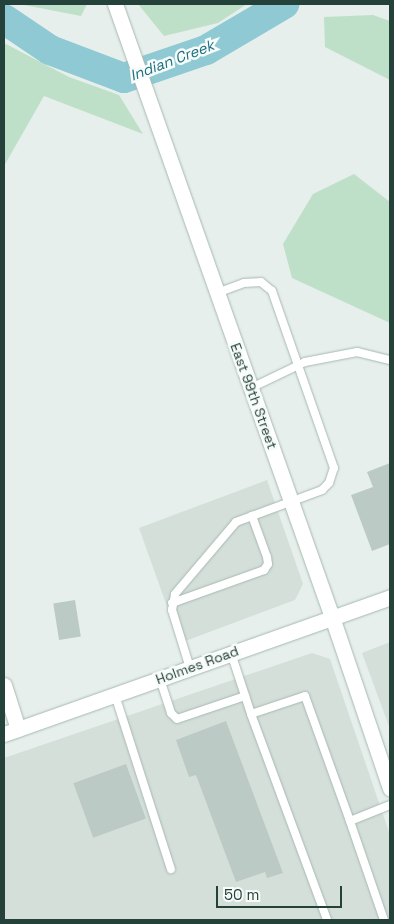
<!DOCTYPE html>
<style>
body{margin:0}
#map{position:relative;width:394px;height:924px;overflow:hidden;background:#e6efeb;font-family:"Space Grotesk",sans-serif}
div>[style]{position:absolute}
.built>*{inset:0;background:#d4dfda}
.green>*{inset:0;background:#bfe0c8}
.river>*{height:30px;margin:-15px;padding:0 15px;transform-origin:15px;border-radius:15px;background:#8ec9d4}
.building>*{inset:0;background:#bbcac4;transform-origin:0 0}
.roads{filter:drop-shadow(0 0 1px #a8b8b2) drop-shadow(0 0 1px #a8b8b2)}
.lane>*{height:8px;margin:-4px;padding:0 4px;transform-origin:4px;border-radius:4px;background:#fff}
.street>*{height:15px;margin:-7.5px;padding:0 7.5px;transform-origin:7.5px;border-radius:7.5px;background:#fff}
.secondary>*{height:15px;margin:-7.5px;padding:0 7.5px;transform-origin:7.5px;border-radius:7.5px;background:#fff}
span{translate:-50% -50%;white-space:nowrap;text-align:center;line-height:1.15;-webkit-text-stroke:5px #f7fbf9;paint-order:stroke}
.street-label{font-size:14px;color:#24423a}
.water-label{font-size:15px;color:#1c6f80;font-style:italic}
.frame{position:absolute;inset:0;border:5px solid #24423a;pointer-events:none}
.scale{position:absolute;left:216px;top:886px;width:126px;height:22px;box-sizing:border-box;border:2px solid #24423a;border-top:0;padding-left:6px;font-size:15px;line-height:18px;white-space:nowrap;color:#24423a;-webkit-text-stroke:4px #f7fbf9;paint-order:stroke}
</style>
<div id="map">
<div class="built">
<i style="clip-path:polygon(267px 480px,303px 584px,295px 600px,180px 643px,139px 528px)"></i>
<i style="clip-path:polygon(390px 642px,390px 729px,362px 653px)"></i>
<i style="clip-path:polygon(312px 653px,330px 659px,390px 835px,390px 920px,4px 920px,4px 758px)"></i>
</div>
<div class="green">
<i style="clip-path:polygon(19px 4px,87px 4px,81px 16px)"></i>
<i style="clip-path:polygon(138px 4px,247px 4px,218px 23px,164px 36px)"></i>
<i style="clip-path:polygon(373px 15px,390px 21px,390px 80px,325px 47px,324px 17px)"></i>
<i style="clip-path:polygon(4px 43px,69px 77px,119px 95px,143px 134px,44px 96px,4px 166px)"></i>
<i style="clip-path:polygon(354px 174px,390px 202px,390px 323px,292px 278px,283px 244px,313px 194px)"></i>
</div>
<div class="river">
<i style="left:4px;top:19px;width:55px;rotate:34deg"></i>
<i style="left:50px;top:50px;width:79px;rotate:20.7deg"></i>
<i style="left:124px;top:78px;width:87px;rotate:-18.9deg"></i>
<i style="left:206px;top:50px;width:91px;rotate:-30.5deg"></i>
</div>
<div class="building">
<i style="clip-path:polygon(390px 463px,390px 544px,372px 551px,351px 495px,373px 487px,367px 472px)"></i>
<i style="left:75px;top:600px;width:37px;height:22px;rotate:81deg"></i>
<i style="clip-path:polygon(226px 721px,283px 873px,267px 878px,265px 872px,236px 882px,196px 775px,189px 777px,176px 740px)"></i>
<i style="left:126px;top:764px;width:58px;height:56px;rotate:70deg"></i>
</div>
<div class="roads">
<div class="lane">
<i style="left:251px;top:388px;width:60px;rotate:-25.7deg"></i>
<i style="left:305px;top:362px;width:53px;rotate:-10.9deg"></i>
<i style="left:357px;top:352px;width:34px;rotate:14deg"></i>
<i style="left:172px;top:603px;width:98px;rotate:-19.7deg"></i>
<i style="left:264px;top:570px;width:7px;rotate:-56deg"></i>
<i style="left:268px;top:564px;width:7px;rotate:-98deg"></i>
<i style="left:267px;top:557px;width:44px;rotate:-110.1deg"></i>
<i style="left:231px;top:653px;width:64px;rotate:71.8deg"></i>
<i style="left:251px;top:714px;width:57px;rotate:-18.4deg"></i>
<i style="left:305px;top:696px;width:133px;rotate:70.2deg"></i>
<i style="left:190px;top:668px;width:61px;rotate:-107.2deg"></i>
<i style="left:172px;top:610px;width:16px;rotate:-79deg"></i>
<i style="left:175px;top:594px;width:94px;rotate:-49.7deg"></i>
<i style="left:236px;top:522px;width:92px;rotate:-20.4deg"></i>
<i style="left:322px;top:490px;width:10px;rotate:-45deg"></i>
<i style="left:329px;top:483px;width:16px;rotate:-72deg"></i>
<i style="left:334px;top:468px;width:188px;rotate:-109.3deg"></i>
<i style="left:272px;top:291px;width:14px;rotate:-141deg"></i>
<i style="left:261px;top:282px;width:17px;rotate:177deg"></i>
<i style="left:244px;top:283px;width:29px;rotate:160deg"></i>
<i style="left:160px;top:679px;width:36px;rotate:72deg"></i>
<i style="left:171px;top:713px;width:8px;rotate:45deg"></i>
<i style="left:177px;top:719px;width:72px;rotate:-18.7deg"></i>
<i style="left:115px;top:695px;width:183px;rotate:72.2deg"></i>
<i style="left:251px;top:714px;width:220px;rotate:69.7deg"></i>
<i style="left:384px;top:920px;width:105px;rotate:-109deg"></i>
<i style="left:350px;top:821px;width:43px;rotate:-21.8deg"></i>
</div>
<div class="street">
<i style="left:115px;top:4px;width:650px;rotate:70.51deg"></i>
<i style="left:4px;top:685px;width:46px;rotate:72.3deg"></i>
</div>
<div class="secondary">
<i style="left:332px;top:617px;width:181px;rotate:71.3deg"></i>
<i style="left:4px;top:734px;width:410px;rotate:-19.5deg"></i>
</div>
</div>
<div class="street-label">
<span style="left:254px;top:396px;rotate:70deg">East 99th Street</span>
<span style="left:197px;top:665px;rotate:-20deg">Holmes Road</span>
</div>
<div class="water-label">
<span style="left:172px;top:60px;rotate:-21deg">Indian Creek</span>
</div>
<div class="frame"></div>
<div class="scale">50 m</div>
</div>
